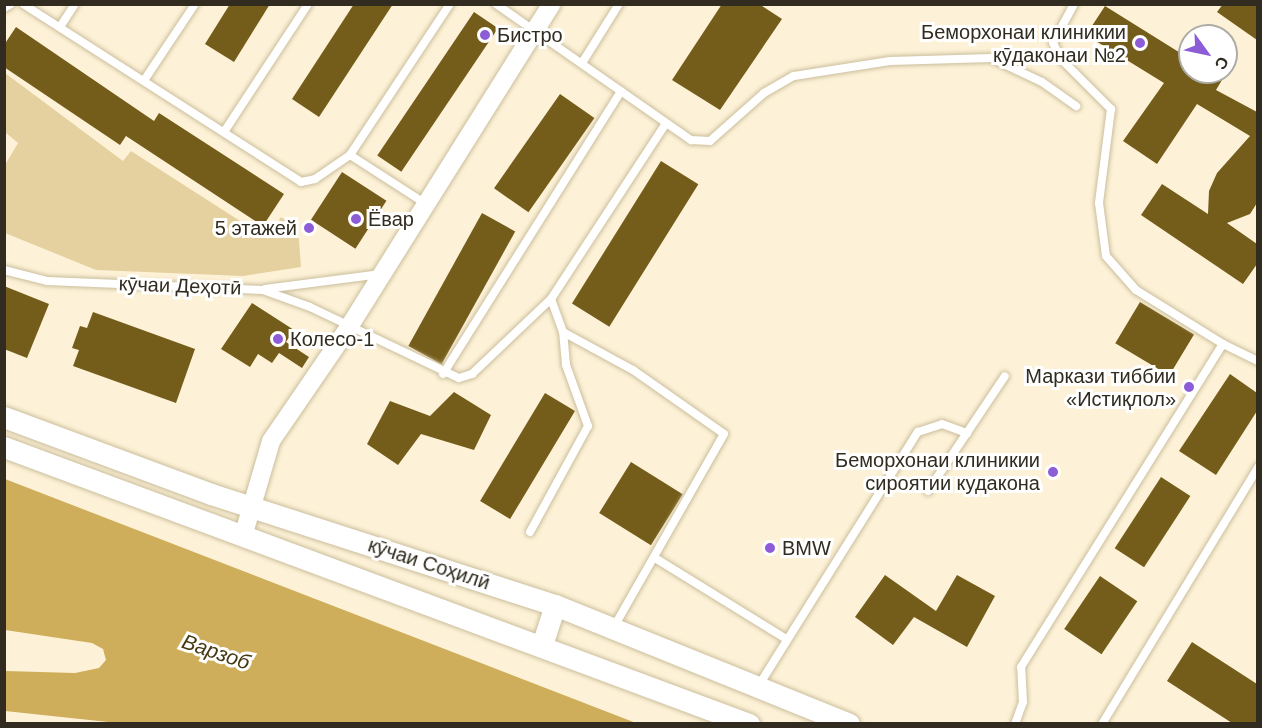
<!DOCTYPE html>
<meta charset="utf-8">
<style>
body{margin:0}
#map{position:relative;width:1262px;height:728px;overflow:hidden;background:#fdf2d7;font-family:Arial,sans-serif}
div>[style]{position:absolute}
.green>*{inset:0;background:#e5d1a0}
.water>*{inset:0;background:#ceae5a}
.building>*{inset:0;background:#745c1a;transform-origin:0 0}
.roads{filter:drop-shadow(0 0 2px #cbbe9d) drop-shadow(0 0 2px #cbbe9d)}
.service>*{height:8px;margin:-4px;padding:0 4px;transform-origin:4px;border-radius:4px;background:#fff}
.tertiary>*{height:18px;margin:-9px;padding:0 9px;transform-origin:9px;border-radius:9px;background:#fff}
.secondary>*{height:21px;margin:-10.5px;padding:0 10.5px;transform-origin:10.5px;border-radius:10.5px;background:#fff}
.dots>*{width:16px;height:16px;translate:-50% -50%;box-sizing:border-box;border:3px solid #fff;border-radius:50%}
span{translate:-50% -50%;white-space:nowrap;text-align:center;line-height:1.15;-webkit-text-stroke:6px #fff;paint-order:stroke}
.poi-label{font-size:20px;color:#312c1f}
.right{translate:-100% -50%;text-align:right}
.left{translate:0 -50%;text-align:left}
.street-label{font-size:20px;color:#312c1f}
.water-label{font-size:21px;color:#463914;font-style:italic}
.frame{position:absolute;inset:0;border:6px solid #312c1f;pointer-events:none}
.north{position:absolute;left:1178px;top:24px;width:60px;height:60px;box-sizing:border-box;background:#fff;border:2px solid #adaba5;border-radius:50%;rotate:123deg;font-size:16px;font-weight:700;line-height:24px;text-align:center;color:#312c1f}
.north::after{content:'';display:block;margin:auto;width:21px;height:27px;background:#8d5dd7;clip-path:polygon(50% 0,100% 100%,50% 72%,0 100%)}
</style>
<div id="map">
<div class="green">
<i style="clip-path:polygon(5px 73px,123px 161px,131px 151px,268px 239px,281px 217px,298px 228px,301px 267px,243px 276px,96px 270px,5px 233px,5px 165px,18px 143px,5px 132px)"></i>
</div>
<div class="water">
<i style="clip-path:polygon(4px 479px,5px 479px,636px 723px,127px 724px,5px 711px,5px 671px,75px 673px,99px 668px,106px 660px,103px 649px,92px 643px,5px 630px)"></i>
</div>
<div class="building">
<i style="clip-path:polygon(230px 4px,270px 4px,234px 62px,205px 44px)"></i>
<i style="clip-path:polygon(354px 4px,393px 4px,319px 117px,292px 99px)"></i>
<i style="clip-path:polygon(722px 4px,759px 4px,782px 19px,720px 110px,672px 80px)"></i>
<i style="clip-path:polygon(1223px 4px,1257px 4px,1257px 40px,1217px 12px)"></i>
<i style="clip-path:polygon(1105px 6px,1190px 59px,1190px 72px,1210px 72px,1222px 80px,1216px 90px,1257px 112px,1257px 203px,1250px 214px,1227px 223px,1257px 244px,1257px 264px,1243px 284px,1141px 215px,1162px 184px,1208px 214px,1209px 191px,1217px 173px,1250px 136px,1197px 104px,1157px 164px,1123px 141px,1164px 83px,1086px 35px)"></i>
<i style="left:474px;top:12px;width:29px;height:173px;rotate:34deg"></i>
<i style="clip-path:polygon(16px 27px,154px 121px,159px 113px,284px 194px,263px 226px,126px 136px,120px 145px,4px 67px,4px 45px)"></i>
<i style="left:560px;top:94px;width:42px;height:115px;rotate:35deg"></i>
<i style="left:661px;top:161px;width:44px;height:168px;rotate:32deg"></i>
<i style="left:342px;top:172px;width:53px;height:57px;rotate:33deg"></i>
<i style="left:482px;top:213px;width:38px;height:152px;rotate:29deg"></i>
<i style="clip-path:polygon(4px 286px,49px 304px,27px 358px,4px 349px)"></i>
<i style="left:1140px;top:302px;width:63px;height:48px;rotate:31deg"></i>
<i style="clip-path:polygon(252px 303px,294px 330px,286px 342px,309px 357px,302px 368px,279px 353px,272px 363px,258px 354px,250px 367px,221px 349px)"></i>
<i style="clip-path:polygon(93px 312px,195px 349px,176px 403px,73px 366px,79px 350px,72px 348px,80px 326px,87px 328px)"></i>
<i style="clip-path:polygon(1230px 374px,1257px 393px,1257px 411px,1216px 475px,1179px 451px)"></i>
<i style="clip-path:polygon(454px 392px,491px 415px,474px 450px,421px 434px,398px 465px,367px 444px,390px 401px,430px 416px)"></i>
<i style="left:545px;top:393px;width:35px;height:126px;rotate:31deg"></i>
<i style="left:631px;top:462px;width:61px;height:60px;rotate:32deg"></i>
<i style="left:1161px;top:477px;width:35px;height:85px;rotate:33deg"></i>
<i style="clip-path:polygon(885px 575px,936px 611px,957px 575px,995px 596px,967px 647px,914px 617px,893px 645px,855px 617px)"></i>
<i style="left:1100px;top:576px;width:45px;height:64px;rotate:34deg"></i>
<i style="clip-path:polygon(1192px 642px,1257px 684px,1257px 723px,1232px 723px,1167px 681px)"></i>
</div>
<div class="roads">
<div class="service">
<i style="left:23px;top:4px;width:330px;rotate:32.6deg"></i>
<i style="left:301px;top:182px;width:14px;rotate:-12deg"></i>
<i style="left:315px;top:179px;width:42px;rotate:-34.4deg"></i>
<i style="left:350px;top:155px;width:181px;rotate:-56.5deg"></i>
<i style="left:496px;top:4px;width:238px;rotate:34.9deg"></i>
<i style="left:691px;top:140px;width:19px;rotate:3deg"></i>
<i style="left:710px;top:141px;width:72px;rotate:-41.6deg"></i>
<i style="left:764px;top:93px;width:34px;rotate:-30deg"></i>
<i style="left:794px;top:76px;width:97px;rotate:-8.9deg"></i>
<i style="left:890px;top:61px;width:101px;rotate:-1.7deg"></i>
<i style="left:991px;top:58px;width:56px;rotate:25.2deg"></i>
<i style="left:1042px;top:82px;width:42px;rotate:35.2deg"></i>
<i style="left:1074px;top:4px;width:44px;rotate:118.3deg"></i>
<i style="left:1053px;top:43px;width:18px;rotate:63deg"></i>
<i style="left:1061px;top:59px;width:71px;rotate:45deg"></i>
<i style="left:1111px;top:109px;width:95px;rotate:97.3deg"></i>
<i style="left:1099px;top:203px;width:53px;rotate:82.5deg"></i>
<i style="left:1106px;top:256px;width:45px;rotate:48.6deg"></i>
<i style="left:1136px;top:290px;width:102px;rotate:31.8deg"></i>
<i style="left:4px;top:8px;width:8px;rotate:-30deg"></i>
<i style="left:60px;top:27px;width:27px;rotate:-57deg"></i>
<i style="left:582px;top:63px;width:70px;rotate:-57.9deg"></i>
<i style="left:145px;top:79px;width:90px;rotate:-56.3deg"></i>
<i style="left:224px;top:132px;width:153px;rotate:-56.7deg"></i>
<i style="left:350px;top:155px;width:90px;rotate:32.8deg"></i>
<i style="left:4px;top:270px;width:44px;rotate:14.3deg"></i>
<i style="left:47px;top:281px;width:216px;rotate:2.4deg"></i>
<i style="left:263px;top:290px;width:50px;rotate:19.9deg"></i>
<i style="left:310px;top:307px;width:165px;rotate:25.5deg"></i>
<i style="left:459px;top:378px;width:14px;rotate:-17deg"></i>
<i style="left:472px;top:374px;width:109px;rotate:-43.5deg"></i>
<i style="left:551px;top:299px;width:210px;rotate:-56.8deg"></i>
<i style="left:265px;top:289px;width:117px;rotate:-7.4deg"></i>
<i style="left:551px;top:299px;width:35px;rotate:70deg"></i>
<i style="left:563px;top:332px;width:80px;rotate:28.5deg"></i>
<i style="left:633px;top:370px;width:111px;rotate:35.1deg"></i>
<i style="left:724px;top:434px;width:222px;rotate:119.7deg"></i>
<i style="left:443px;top:374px;width:334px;rotate:-57.8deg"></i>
<i style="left:928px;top:491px;width:138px;rotate:-56.2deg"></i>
<i style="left:530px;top:532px;width:121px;rotate:-61.3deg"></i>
<i style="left:588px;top:426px;width:65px;rotate:-109.8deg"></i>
<i style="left:566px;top:365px;width:33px;rotate:-95deg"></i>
<i style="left:655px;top:558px;width:154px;rotate:31.7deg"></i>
<i style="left:759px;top:685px;width:299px;rotate:-57.9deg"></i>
<i style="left:918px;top:432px;width:25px;rotate:-18deg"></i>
<i style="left:942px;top:424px;width:27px;rotate:20deg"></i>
<i style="left:1015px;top:724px;width:23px;rotate:-70deg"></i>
<i style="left:1023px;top:702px;width:35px;rotate:-93deg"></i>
<i style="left:1021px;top:667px;width:381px;rotate:-58deg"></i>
<i style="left:1223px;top:344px;width:39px;rotate:26deg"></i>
<i style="left:1102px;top:724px;width:301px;rotate:-58.7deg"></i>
</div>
<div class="tertiary">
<i style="left:244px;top:533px;width:96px;rotate:-73.6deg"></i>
<i style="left:271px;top:441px;width:138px;rotate:-55.6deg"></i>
<i style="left:349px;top:327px;width:381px;rotate:-57.9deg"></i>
</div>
<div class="secondary">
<i style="left:4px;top:417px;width:221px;rotate:20.4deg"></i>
<i style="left:211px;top:494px;width:361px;rotate:17.9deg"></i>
<i style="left:555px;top:605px;width:317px;rotate:22deg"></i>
<i style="left:4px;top:447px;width:795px;rotate:20.4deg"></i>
<i style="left:542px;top:645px;width:42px;rotate:-72deg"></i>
</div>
</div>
<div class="dots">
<i style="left:485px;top:35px;background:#8d5dd7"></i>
<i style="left:1140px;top:43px;background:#8d5dd7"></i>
<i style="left:356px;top:219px;background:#8d5dd7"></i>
<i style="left:309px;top:228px;background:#8d5dd7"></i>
<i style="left:278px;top:339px;background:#8d5dd7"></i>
<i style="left:1189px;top:387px;background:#8d5dd7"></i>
<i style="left:1053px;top:472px;background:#8d5dd7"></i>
<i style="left:770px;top:548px;background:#8d5dd7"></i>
</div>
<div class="poi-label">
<span class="right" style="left:1126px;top:44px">Беморхонаи клиникии<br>кӯдаконаи №2</span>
<span class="left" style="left:497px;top:35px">Бистро</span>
<span class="left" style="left:368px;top:219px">Ёвар</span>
<span class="right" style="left:297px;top:228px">5 этажей</span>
<span class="left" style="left:290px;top:339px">Колесо-1</span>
<span class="right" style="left:1176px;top:388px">Маркази тиббии<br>«Истиқлол»</span>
<span class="right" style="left:1040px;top:472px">Беморхонаи клиникии<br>сироятии кудакона</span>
<span class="left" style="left:782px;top:548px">BMW</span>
</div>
<div class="street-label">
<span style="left:180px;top:286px;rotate:2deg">кӯчаи Деҳотӣ</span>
<span style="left:429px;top:564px;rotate:18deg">кӯчаи Соҳилӣ</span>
</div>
<div class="water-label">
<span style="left:216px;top:652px;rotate:19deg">Варзоб</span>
</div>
<div class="frame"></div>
<div class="north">С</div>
</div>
